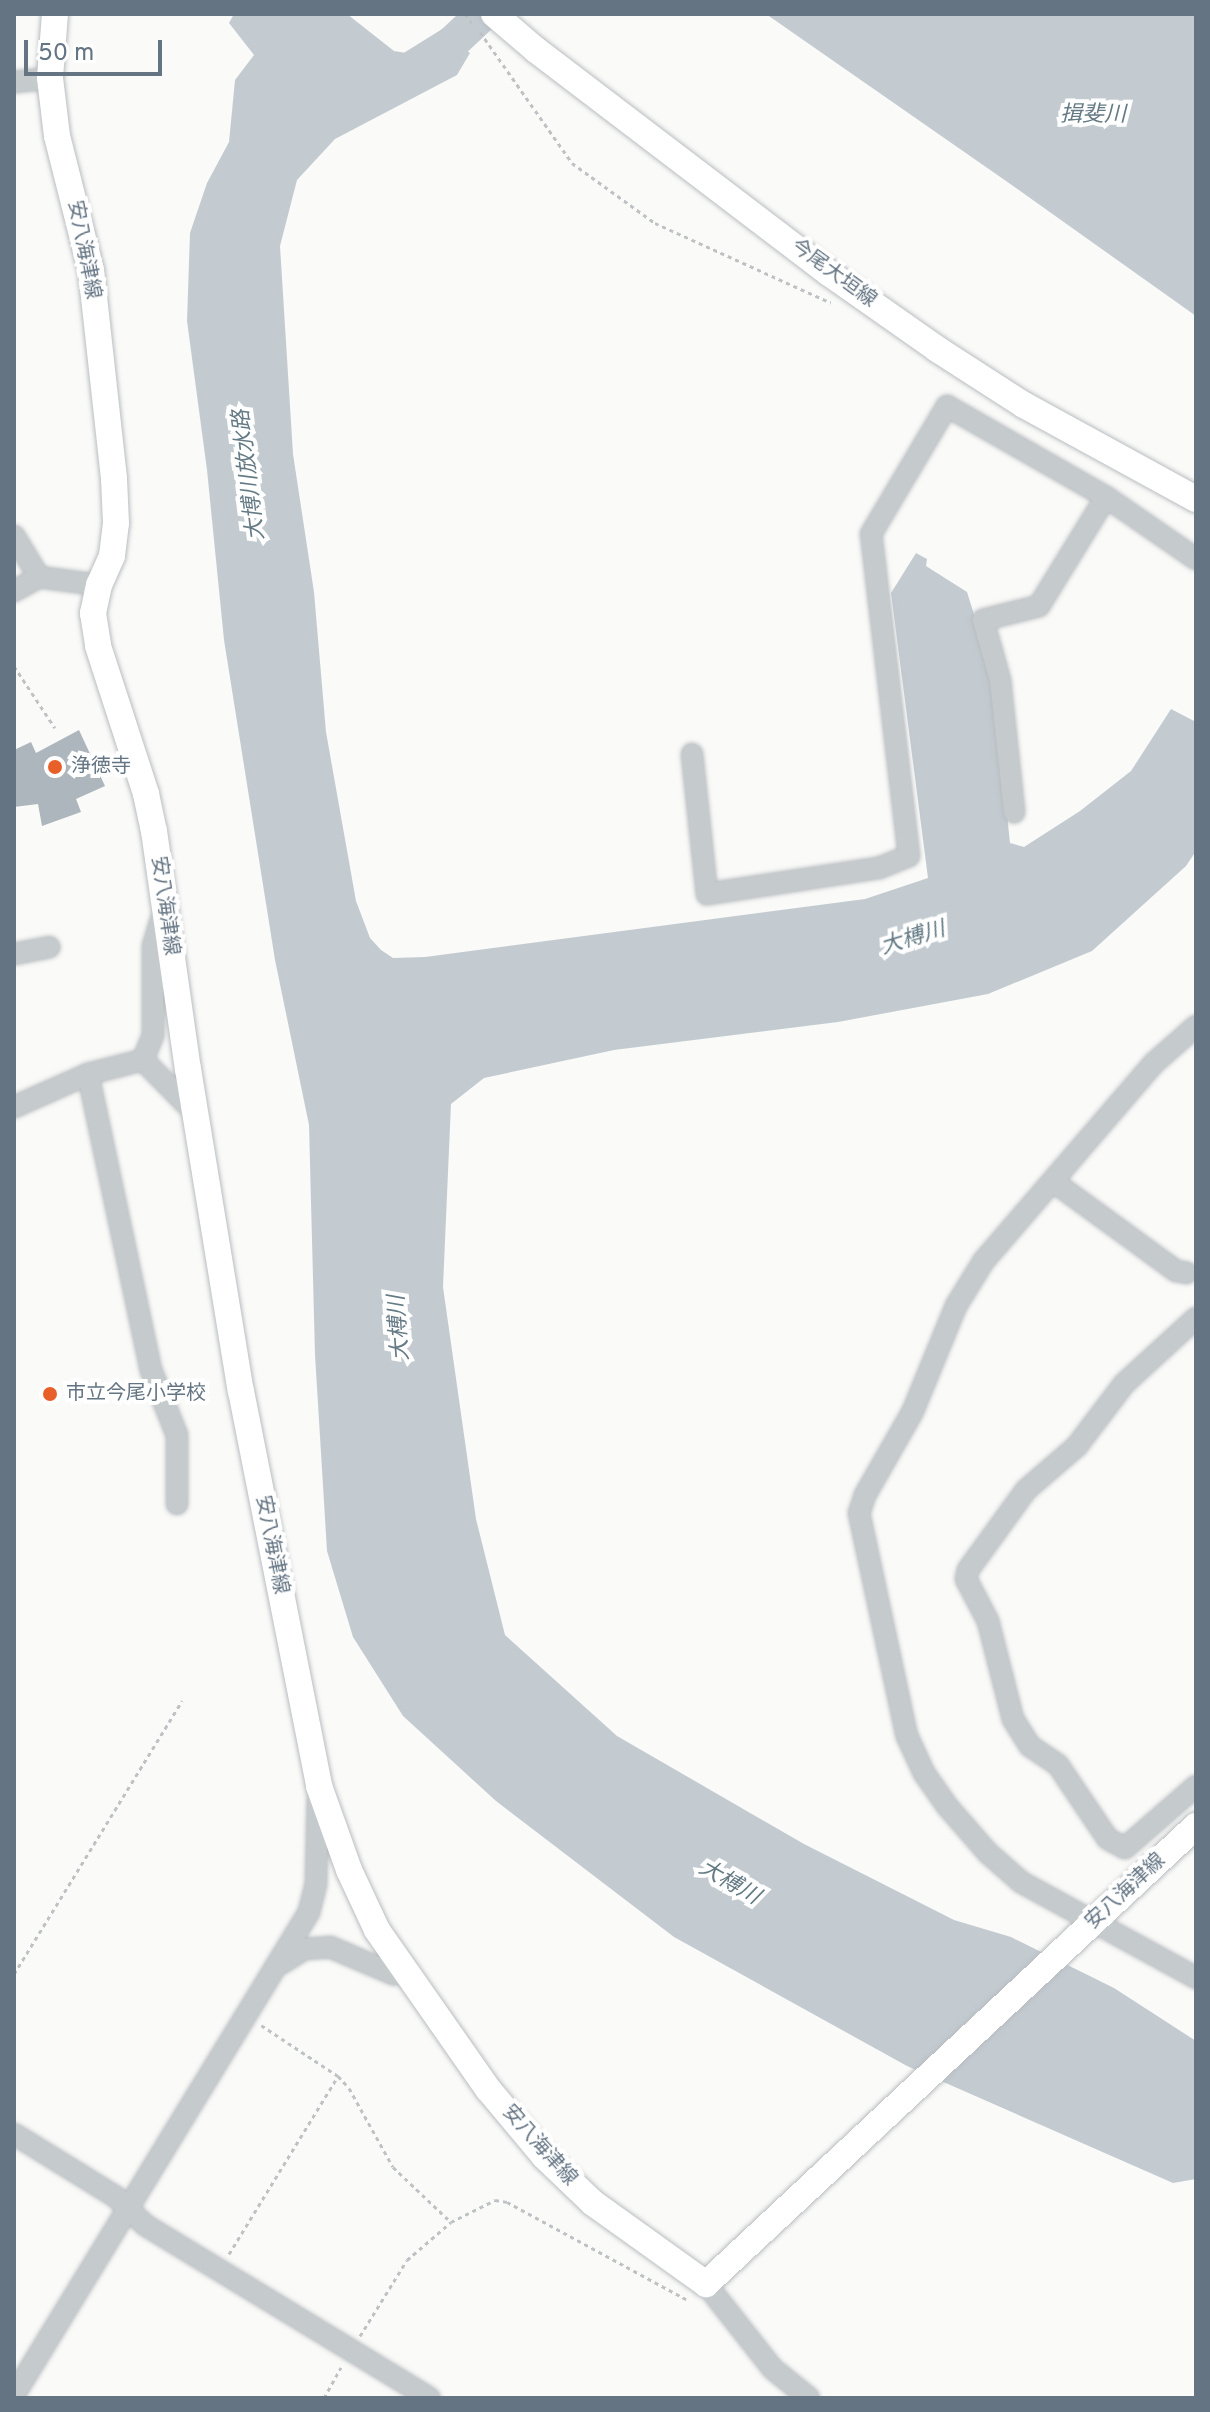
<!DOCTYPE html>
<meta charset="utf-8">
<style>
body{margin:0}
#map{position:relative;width:1210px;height:2412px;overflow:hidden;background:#fafaf8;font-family:Overpass,"Noto Sans JP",sans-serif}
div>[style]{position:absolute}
.water>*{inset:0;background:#c3cbd1}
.river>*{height:34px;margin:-17px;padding:0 17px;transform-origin:17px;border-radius:17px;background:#c3cbd1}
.building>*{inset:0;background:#aeb6bd}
.path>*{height:3px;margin-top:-1.5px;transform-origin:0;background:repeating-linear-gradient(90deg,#bfc2c5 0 4px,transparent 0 8px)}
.roads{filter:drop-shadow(0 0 2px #b9bdc1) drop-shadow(0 0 2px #b9bdc1)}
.minor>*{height:20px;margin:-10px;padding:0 10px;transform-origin:10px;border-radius:10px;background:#c5cacd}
.major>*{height:26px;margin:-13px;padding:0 13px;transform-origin:13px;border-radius:13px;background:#fff}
.dots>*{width:22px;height:22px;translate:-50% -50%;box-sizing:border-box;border:4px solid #fff;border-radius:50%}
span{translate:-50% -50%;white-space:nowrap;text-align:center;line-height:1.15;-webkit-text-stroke:8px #fff;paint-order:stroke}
.street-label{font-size:20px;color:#647483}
.poi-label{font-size:20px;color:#647483}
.left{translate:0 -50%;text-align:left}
.water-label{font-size:22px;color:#647a84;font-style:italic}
.frame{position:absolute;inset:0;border:16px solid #647483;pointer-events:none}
.scale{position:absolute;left:24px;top:40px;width:138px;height:36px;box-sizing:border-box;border:4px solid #647483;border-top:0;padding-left:10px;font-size:24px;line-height:28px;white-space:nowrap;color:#647483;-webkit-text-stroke:6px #fff;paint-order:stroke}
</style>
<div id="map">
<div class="water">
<i style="clip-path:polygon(234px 14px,347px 14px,394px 51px,419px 55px,456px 43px,470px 53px,457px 75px,335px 139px,297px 180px,280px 246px,293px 454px,314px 592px,326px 732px,356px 901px,370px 938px,381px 950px,393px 958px,425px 957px,865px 899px,928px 878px,891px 593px,916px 553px,927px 559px,926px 566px,967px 592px,993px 675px,1010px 843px,1024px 847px,1080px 811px,1131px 771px,1171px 709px,1196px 722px,1196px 851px,1186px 866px,1092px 951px,988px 994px,838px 1022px,614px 1050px,484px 1078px,451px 1104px,443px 1287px,476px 1519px,505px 1635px,617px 1736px,804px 1844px,954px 1920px,1011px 1937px,1114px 1988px,1196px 2041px,1196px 2179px,1173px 2183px,907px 2066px,674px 1937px,496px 1801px,403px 1716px,353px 1637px,327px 1551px,315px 1355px,309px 1125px,275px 960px,224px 640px,207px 470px,187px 321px,190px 233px,207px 183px,229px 142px,235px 80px,254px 55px,229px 23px)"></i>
<i style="clip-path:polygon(766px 14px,1196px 14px,1196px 316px,1006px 181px)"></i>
</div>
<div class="river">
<i style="left:407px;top:71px;width:53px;rotate:-31.9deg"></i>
<i style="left:452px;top:43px;width:42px;rotate:-43.1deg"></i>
</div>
<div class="building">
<i style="clip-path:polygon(79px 730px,105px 786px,76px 799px,81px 812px,42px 826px,38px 804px,14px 807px,14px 750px,31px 742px,36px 753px)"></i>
</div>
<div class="path">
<i style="left:465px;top:14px;width:11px;rotate:52deg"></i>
<i style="left:480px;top:32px;width:160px;rotate:54.9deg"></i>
<i style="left:572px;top:163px;width:102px;rotate:35.9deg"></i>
<i style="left:655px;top:223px;width:193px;rotate:24.4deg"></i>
<i style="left:14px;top:666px;width:74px;rotate:56.5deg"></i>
<i style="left:14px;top:1974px;width:321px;rotate:-58.4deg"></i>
<i style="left:338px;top:2076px;width:16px;rotate:47deg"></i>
<i style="left:349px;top:2088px;width:90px;rotate:60.9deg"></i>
<i style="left:393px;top:2167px;width:80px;rotate:43.5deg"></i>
<i style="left:229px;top:2254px;width:209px;rotate:-58.5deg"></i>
<i style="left:338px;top:2076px;width:92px;rotate:-146.5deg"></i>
<i style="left:360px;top:2336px;width:89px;rotate:-58.3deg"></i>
<i style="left:407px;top:2260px;width:58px;rotate:-40.8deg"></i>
<i style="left:451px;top:2222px;width:49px;rotate:-26.6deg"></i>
<i style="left:495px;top:2200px;width:12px;rotate:9deg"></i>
<i style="left:507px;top:2202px;width:207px;rotate:28.5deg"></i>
<i style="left:324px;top:2398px;width:35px;rotate:-61deg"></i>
</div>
<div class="roads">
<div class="minor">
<i style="left:14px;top:82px;width:36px;rotate:-6deg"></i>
<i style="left:1106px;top:497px;width:109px;rotate:34.6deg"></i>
<i style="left:14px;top:536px;width:48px;rotate:58.6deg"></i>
<i style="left:14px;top:591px;width:29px;rotate:-29deg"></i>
<i style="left:39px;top:577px;width:61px;rotate:7.6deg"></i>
<i style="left:692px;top:754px;width:141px;rotate:83.9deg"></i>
<i style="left:707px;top:894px;width:174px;rotate:-8.6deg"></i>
<i style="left:879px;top:868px;width:32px;rotate:-22deg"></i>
<i style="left:909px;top:856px;width:324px;rotate:-96.7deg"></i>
<i style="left:871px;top:534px;width:149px;rotate:-59.3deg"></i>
<i style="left:947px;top:406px;width:183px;rotate:29.8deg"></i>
<i style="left:1106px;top:497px;width:128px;rotate:121.6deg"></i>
<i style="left:1039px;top:606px;width:58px;rotate:166deg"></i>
<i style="left:983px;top:620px;width:62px;rotate:74.2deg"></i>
<i style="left:1000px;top:680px;width:133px;rotate:83.9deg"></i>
<i style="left:14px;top:954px;width:36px;rotate:-11deg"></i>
<i style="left:1196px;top:1026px;width:56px;rotate:138.6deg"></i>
<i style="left:1154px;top:1063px;width:262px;rotate:130.7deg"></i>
<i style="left:983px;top:1262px;width:52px;rotate:121.5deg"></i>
<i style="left:956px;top:1306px;width:113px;rotate:112.3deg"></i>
<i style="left:913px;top:1411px;width:97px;rotate:119.7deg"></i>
<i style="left:865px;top:1495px;width:19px;rotate:108deg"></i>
<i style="left:859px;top:1513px;width:228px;rotate:77.9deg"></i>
<i style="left:907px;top:1736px;width:41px;rotate:65.3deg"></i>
<i style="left:924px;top:1773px;width:40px;rotate:55.1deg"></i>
<i style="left:947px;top:1806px;width:62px;rotate:48.9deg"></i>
<i style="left:988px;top:1853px;width:44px;rotate:41.3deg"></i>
<i style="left:1021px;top:1882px;width:200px;rotate:28.7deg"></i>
<i style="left:143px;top:1060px;width:76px;rotate:45.5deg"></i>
<i style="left:88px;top:1074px;width:303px;rotate:78deg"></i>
<i style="left:151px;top:1370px;width:70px;rotate:68.2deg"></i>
<i style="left:177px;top:1435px;width:69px;rotate:90deg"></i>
<i style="left:14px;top:1107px;width:81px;rotate:-24deg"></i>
<i style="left:88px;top:1074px;width:57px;rotate:-14.3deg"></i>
<i style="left:143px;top:1060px;width:27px;rotate:-68deg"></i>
<i style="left:153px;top:1035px;width:89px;rotate:-90deg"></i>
<i style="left:153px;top:946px;width:34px;rotate:-73deg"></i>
<i style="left:1054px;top:1182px;width:151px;rotate:36.1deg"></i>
<i style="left:1176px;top:1271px;width:11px;rotate:10deg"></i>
<i style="left:1196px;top:1318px;width:98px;rotate:137.5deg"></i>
<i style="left:1124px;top:1384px;width:78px;rotate:127.2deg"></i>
<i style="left:1077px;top:1446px;width:67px;rotate:139.2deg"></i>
<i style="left:1026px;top:1490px;width:99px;rotate:125.9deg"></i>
<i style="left:968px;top:1570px;width:9px;rotate:103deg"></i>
<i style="left:966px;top:1579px;width:47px;rotate:62.4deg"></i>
<i style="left:988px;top:1621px;width:101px;rotate:75.7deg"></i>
<i style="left:1013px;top:1719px;width:32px;rotate:58deg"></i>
<i style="left:1030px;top:1746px;width:34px;rotate:34deg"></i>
<i style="left:1058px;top:1765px;width:89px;rotate:56deg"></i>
<i style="left:1108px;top:1839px;width:19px;rotate:28deg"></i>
<i style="left:1125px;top:1848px;width:94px;rotate:-41.1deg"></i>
<i style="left:282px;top:1963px;width:26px;rotate:-32deg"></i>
<i style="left:304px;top:1949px;width:26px;rotate:-4deg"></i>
<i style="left:330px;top:1947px;width:69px;rotate:23.2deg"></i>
<i style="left:393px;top:1974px;width:14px"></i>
<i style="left:14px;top:2134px;width:120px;rotate:31.7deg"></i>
<i style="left:116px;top:2197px;width:40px;rotate:44deg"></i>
<i style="left:145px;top:2225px;width:333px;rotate:31.3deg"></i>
<i style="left:706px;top:2284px;width:108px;rotate:51.8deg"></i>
<i style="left:773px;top:2369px;width:46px;rotate:38.9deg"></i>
<i style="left:14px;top:2395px;width:566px;rotate:-58.58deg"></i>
<i style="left:309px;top:1912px;width:30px;rotate:-76deg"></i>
<i style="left:316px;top:1883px;width:89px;rotate:-88.7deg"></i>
</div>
<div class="major">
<i style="left:55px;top:14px;width:64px;rotate:94.5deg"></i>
<i style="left:50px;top:78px;width:58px;rotate:83.1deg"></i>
<i style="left:57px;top:136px;width:138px;rotate:75.8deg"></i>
<i style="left:91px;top:270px;width:210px;rotate:83.7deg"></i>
<i style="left:114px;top:479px;width:44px;rotate:87.4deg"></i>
<i style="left:116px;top:523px;width:33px;rotate:97deg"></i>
<i style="left:112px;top:556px;width:32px;rotate:114deg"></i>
<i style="left:99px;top:585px;width:29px;rotate:102deg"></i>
<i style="left:93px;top:613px;width:33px;rotate:81deg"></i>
<i style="left:98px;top:646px;width:156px;rotate:72deg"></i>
<i style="left:146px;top:794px;width:38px;rotate:78deg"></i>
<i style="left:154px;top:831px;width:240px;rotate:81.9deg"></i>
<i style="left:188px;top:1069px;width:326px;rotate:80.7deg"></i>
<i style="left:241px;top:1391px;width:403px;rotate:78.8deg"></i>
<i style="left:319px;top:1786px;width:89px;rotate:70.3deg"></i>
<i style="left:349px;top:1870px;width:66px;rotate:65deg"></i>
<i style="left:377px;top:1930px;width:194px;rotate:55.1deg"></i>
<i style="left:488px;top:2089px;width:87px;rotate:50.1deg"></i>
<i style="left:544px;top:2156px;width:68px;rotate:43.8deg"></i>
<i style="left:593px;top:2203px;width:139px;rotate:35.6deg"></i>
<i style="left:706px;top:2284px;width:671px;rotate:-43.07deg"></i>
<i style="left:494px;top:14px;width:55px;rotate:40.6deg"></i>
<i style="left:536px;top:50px;width:368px;rotate:37.3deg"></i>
<i style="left:829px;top:273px;width:132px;rotate:35.1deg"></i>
<i style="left:937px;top:349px;width:103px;rotate:32.8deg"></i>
<i style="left:1024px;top:405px;width:196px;rotate:28.7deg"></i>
</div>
</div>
<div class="dots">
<i style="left:55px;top:767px;background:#e85f2a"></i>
<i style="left:50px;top:1394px;background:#e85f2a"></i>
</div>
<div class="street-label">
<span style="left:83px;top:250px;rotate:79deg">安八海津線</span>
<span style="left:833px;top:274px;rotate:36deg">今尾大垣線</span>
<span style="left:164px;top:906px;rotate:82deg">安八海津線</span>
<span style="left:271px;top:1545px;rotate:79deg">安八海津線</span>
<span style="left:1126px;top:1892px;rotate:-43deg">安八海津線</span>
<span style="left:539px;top:2146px;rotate:48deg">安八海津線</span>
</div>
<div class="poi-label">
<span class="left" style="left:71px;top:767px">浄徳寺</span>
<span class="left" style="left:66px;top:1394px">市立今尾小学校</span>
</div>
<div class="water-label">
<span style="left:1093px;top:116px">揖斐川</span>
<span style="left:250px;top:475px;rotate:-97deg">大博川放水路</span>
<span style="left:913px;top:939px;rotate:-17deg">大榑川</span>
<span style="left:400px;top:1328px;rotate:-94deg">大榑川</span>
<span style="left:729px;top:1883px;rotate:30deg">大榑川</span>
</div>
<div class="frame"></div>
<div class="scale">50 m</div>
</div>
